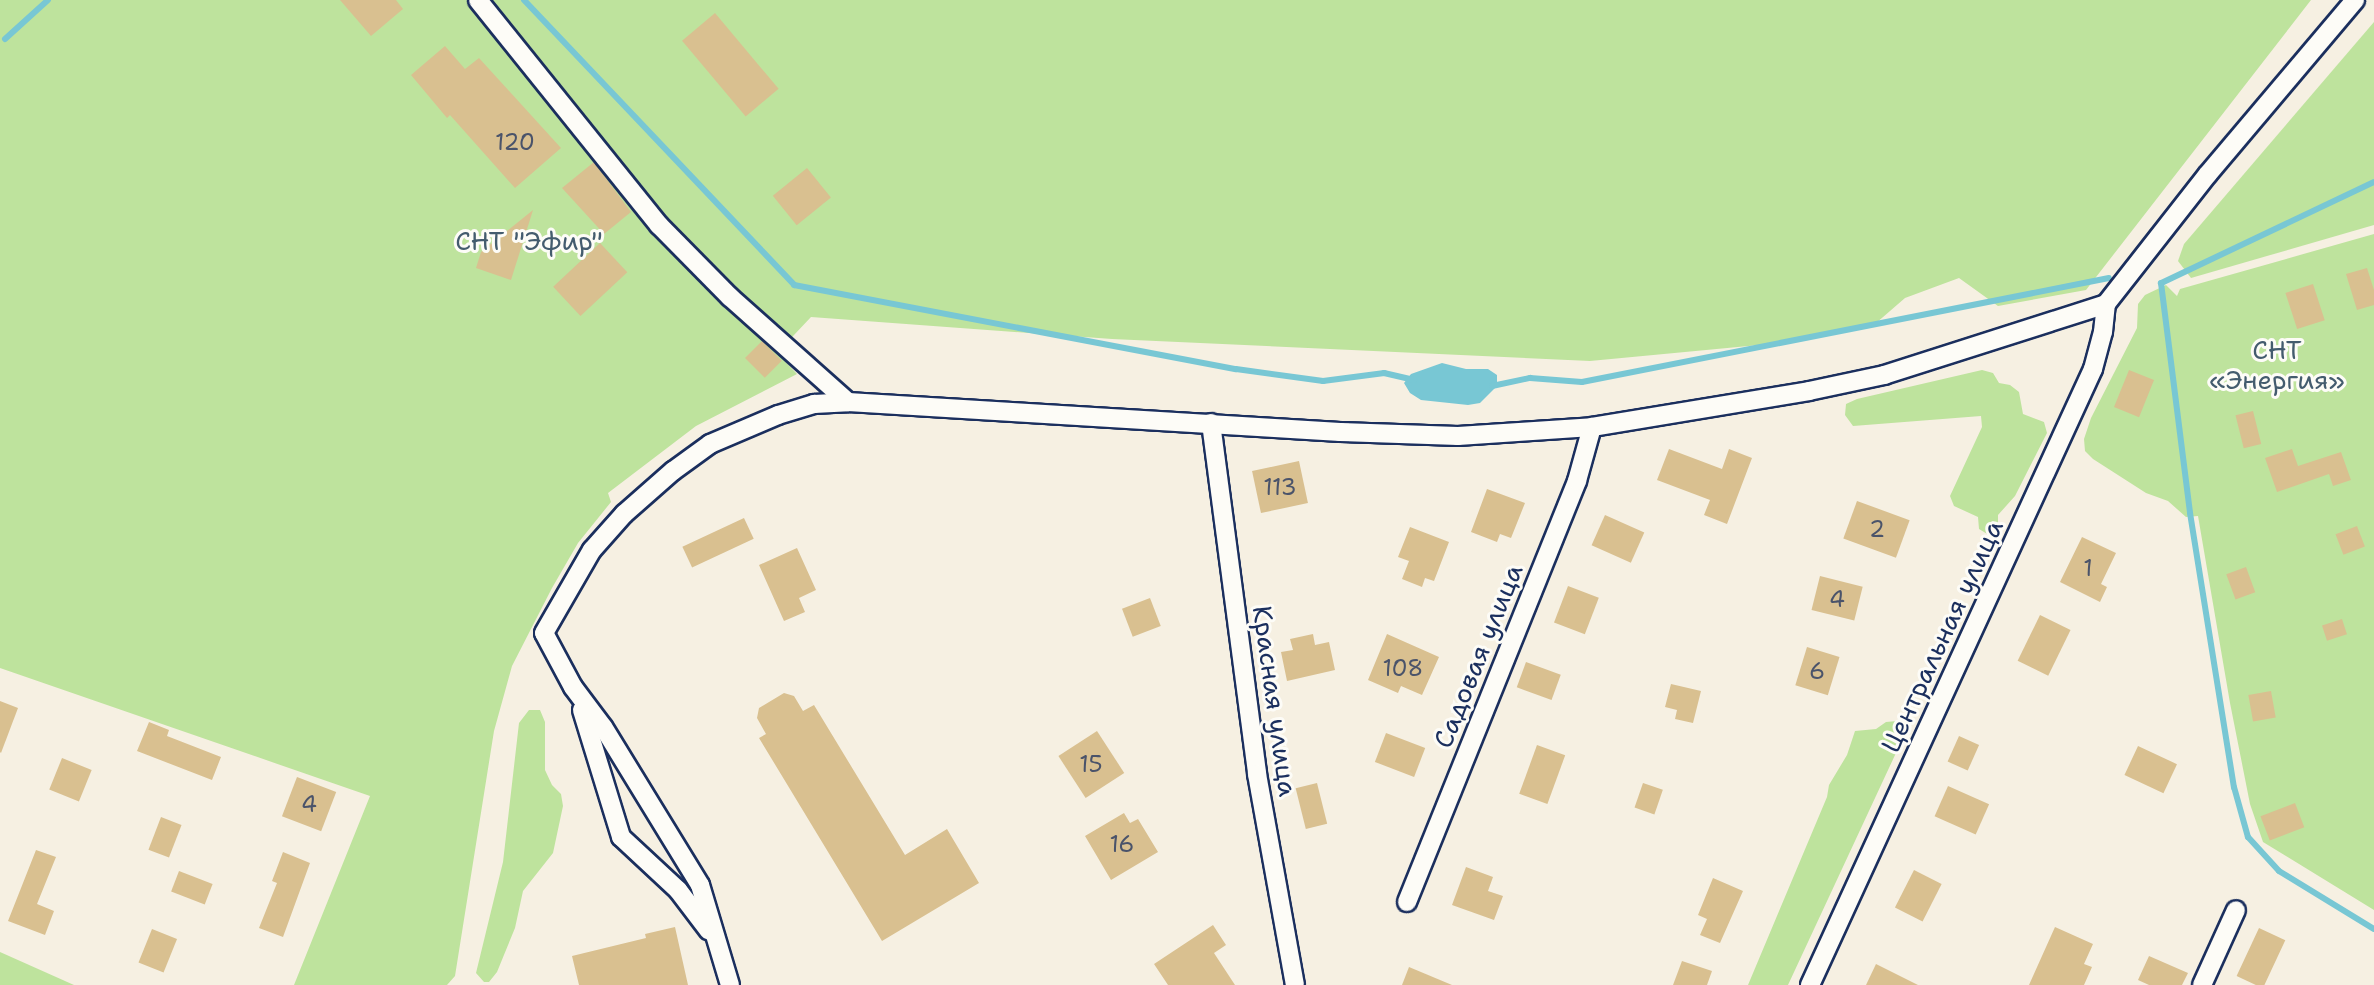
<!DOCTYPE html>
<html>
<head>
<meta charset="utf-8">
<style>
	body { margin:0 }
	#map { position:relative; width:2374px; height:985px; overflow:hidden; background:#f6f0e2; font-family:"Shantell Sans",sans-serif }
	div>[style] { position:absolute }
	[style*='--x'] { left:calc(var(--x)*1px); top:calc(var(--y)*1px); width:calc(var(--w)*1px); rotate:calc(var(--a)*1deg) }
	.green>* { inset:0; background:#bee39d }
	.water>* { inset:0; background:#78c7d4 }
	.stream>* { height:6px; margin:-3px; padding:0 3px; transform-origin:3px; border-radius:3px; background:#78c7d4 }
	.building>* { inset:0; background:#d9c090; transform-origin:0 0 }
	.roads { filter:drop-shadow(2px 0 #1b2f5e) drop-shadow(-2px 0 #1b2f5e) drop-shadow(0 2px #1b2f5e) drop-shadow(0 -2px #1b2f5e) }
	.minor>* { height:18px; margin:-9px; padding:0 9px; transform-origin:9px; border-radius:9px; background:#fdfcf7 }
	span { translate:-50% -50%; white-space:nowrap; text-align:center; line-height:1.15; -webkit-text-stroke:6px #fdfcf7; paint-order:stroke }
	.number-label { font-size:23px; color:#4a536a }
	.number-label span { -webkit-text-stroke-width:0 }
	.park-label { font-size:26px; color:#445c6e }
	.street-label { font-size:26px; color:#1b2f5e }
</style>
</head>
<body>
<div id="map">
	<div class="green">
		<div style="clip-path:polygon(0 0,2311px 0,2086px 290px,1998px 306px,1959px 278px,1905px 298px,1875px 324px,1802px 341px,1590px 361px,1112px 339px,811px 317px,777px 353px,797px 374px,696px 426px,608px 493px,611px 502px,578px 543px,552px 588px,512px 666px,494px 731px,455px 976px,447px 985px,294px 985px,370px 796px,0 668px)"></div>
		<div style="clip-path:polygon(2374px 22px,2374px 225px,2191px 278px,2178px 261px,2184px 244px)"></div>
		<div style="clip-path:polygon(2374px 234px,2374px 910px,2263px 842px,2250px 804px,2230px 703px,2198px 516px,2186px 517px,2168px 501px,2146px 493px,2093px 459px,2085px 451px,2084px 439px,2091px 418px,2137px 328px,2138px 304px,2145px 295px,2166px 285px,2177px 296px,2180px 289px)"></div>
		<div style="clip-path:polygon(1982px 370px,1993px 373px,1999px 383px,2010px 385px,2019px 392px,2023px 414px,2044px 422px,2047px 433px,2015px 496px,1998px 515px,1998px 527px,1989px 535px,1979px 529px,1978px 517px,1954px 506px,1950px 496px,1982px 427px,1981px 416px,1853px 426px,1845px 415px,1846px 404px,1857px 399px)"></div>
		<div style="clip-path:polygon(529px 710px,540px 710px,545px 722px,545px 770px,552px 785px,561px 794px,563px 806px,553px 853px,523px 891px,515px 928px,497px 972px,489px 982px,484px 982px,476px 973px,503px 862px,519px 723px)"></div>
		<div style="clip-path:polygon(1897px 721px,1905px 729px,1902px 740px,1788px 985px,1748px 985px,1827px 797px,1829px 785px,1847px 755px,1855px 731px,1876px 729px,1886px 722px)"></div>
		<div style="clip-path:polygon(0 952px,74px 985px,0 985px)"></div>
	</div>
	<div class="water">
		<div style="clip-path:polygon(1442px 363px,1466px 369px,1488px 369px,1497px 375px,1497px 386px,1480px 403px,1468px 405px,1421px 400px,1410px 393px,1404px 383px,1411px 374px)"></div>
	</div>
	<div class="stream">
		<div style="--x:524;--y:0;--w:393;--a:46.5"></div>
		<div style="--x:794;--y:285;--w:450;--a:10.8"></div>
		<div style="--x:1236;--y:369;--w:88;--a:7.9"></div>
		<div style="--x:1323;--y:381;--w:62;--a:-7.5"></div>
		<div style="--x:1384;--y:373;--w:31;--a:13"></div>
		<div style="--x:5;--y:39;--w:58;--a:-42.2"></div>
		<div style="--x:2374;--y:182;--w:236;--a:154.6"></div>
		<div style="--x:2161;--y:283;--w:232;--a:82.8"></div>
		<div style="--x:2190;--y:513;--w:278;--a:80.9"></div>
		<div style="--x:2234;--y:787;--w:52;--a:74.4"></div>
		<div style="--x:2248;--y:837;--w:46;--a:47.6"></div>
		<div style="--x:2279;--y:871;--w:111;--a:31.4"></div>
		<div style="--x:1492;--y:386;--w:39;--a:-12"></div>
		<div style="--x:1530;--y:378;--w:52;--a:4.4"></div>
		<div style="--x:1582;--y:382;--w:537;--a:-11.16"></div>
	</div>
	<div class="building">
		<div style="clip-path:polygon(340px 0,396px 0,403px 9px,371px 36px)"></div>
		<div style="left:715px;top:13px;width:99px;height:43px;rotate:50deg"></div>
		<div style="clip-path:polygon(445px 46px,465px 69px,479px 58px,561px 148px,515px 188px,450px 115px,447px 118px,411px 75px)"></div>
		<div style="clip-path:polygon(594px 162px,631px 212px,604px 234px,562px 188px)"></div>
		<div style="left:807px;top:168px;width:38px;height:44px;rotate:51deg"></div>
		<div style="clip-path:polygon(533px 210px,511px 280px,476px 268px,481px 252px)"></div>
		<div style="left:600px;top:243px;width:40px;height:64px;rotate:47deg"></div>
		<div style="clip-path:polygon(2367px 268px,2374px 290px,2374px 305px,2357px 310px,2346px 274px)"></div>
		<div style="left:2313px;top:284px;width:38px;height:29px;rotate:72deg"></div>
		<div style="left:762px;top:341px;width:28px;height:24px;rotate:45deg"></div>
		<div style="left:2129px;top:370px;width:27px;height:40px;rotate:22deg"></div>
		<div style="left:2253px;top:411px;width:34px;height:18px;rotate:76deg"></div>
		<div style="clip-path:polygon(1669px 449px,1722px 469px,1729px 449px,1752px 458px,1727px 524px,1704px 515px,1710px 500px,1657px 480px)"></div>
		<div style="clip-path:polygon(2292px 449px,2298px 466px,2341px 452px,2351px 480px,2333px 486px,2329px 474px,2277px 492px,2265px 458px)"></div>
		<div style="left:1299px;top:461px;width:43px;height:48px;rotate:78deg"></div>
		<div style="clip-path:polygon(1487px 489px,1525px 503px,1511px 538px,1500px 534px,1497px 542px,1471px 532px)"></div>
		<div style="left:1857px;top:501px;width:56px;height:40px;rotate:20deg"></div>
		<div style="left:1605px;top:515px;width:43px;height:33px;rotate:24deg"></div>
		<div style="left:744px;top:518px;width:23px;height:68px;rotate:65deg"></div>
		<div style="left:2357px;top:526px;width:22px;height:23px;rotate:69deg"></div>
		<div style="clip-path:polygon(1410px 527px,1449px 542px,1434px 581px,1425px 578px,1422px 587px,1402px 579px,1409px 561px,1398px 557px)"></div>
		<div style="clip-path:polygon(2082px 537px,2116px 553px,2101px 584px,2107px 587px,2100px 602px,2060px 582px)"></div>
		<div style="clip-path:polygon(797px 548px,816px 590px,799px 598px,805px 612px,784px 621px,759px 565px)"></div>
		<div style="left:2246px;top:567px;width:27px;height:21px;rotate:70deg"></div>
		<div style="left:1820px;top:576px;width:44px;height:35px;rotate:14deg"></div>
		<div style="left:1568px;top:586px;width:33px;height:39px;rotate:21deg"></div>
		<div style="left:1150px;top:598px;width:30px;height:30px;rotate:69deg"></div>
		<div style="left:2040px;top:615px;width:34px;height:51px;rotate:26deg"></div>
		<div style="left:2342px;top:619px;width:16px;height:21px;rotate:72deg"></div>
		<div style="clip-path:polygon(1313px 634px,1315px 645px,1329px 642px,1335px 670px,1287px 681px,1281px 652px,1293px 650px,1290px 639px)"></div>
		<div style="clip-path:polygon(1387px 634px,1439px 657px,1422px 695px,1401px 686px,1398px 693px,1368px 680px)"></div>
		<div style="left:1807px;top:647px;width:34px;height:40px;rotate:17deg"></div>
		<div style="left:1526px;top:662px;width:37px;height:27px;rotate:20deg"></div>
		<div style="clip-path:polygon(1671px 684px,1701px 691px,1693px 723px,1675px 719px,1677px 710px,1665px 707px)"></div>
		<div style="left:2271px;top:691px;width:27px;height:23px;rotate:80deg"></div>
		<div style="clip-path:polygon(784px 693px,794px 696px,803px 711px,814px 705px,905px 855px,947px 829px,979px 883px,882px 941px,759px 738px,766px 734px,757px 718px,759px 708px)"></div>
		<div style="clip-path:polygon(0 701px,18px 708px,1px 753px,0 752px)"></div>
		<div style="clip-path:polygon(149px 722px,169px 730px,167px 736px,221px 757px,212px 780px,137px 751px)"></div>
		<div style="left:1097px;top:731px;width:50px;height:46px;rotate:57deg"></div>
		<div style="left:1386px;top:733px;width:42px;height:31px;rotate:21deg"></div>
		<div style="left:1959px;top:736px;width:22px;height:28px;rotate:24deg"></div>
		<div style="left:1537px;top:745px;width:30px;height:52px;rotate:20deg"></div>
		<div style="left:2138px;top:746px;width:43px;height:32px;rotate:25deg"></div>
		<div style="left:62px;top:758px;width:32px;height:34px;rotate:22deg"></div>
		<div style="left:297px;top:777px;width:42px;height:42px;rotate:21deg"></div>
		<div style="left:1317px;top:783px;width:42px;height:22px;rotate:76deg"></div>
		<div style="left:1643px;top:783px;width:21px;height:26px;rotate:19deg"></div>
		<div style="left:1948px;top:786px;width:45px;height:33px;rotate:24deg"></div>
		<div style="left:2295px;top:803px;width:26px;height:37px;rotate:69deg"></div>
		<div style="clip-path:polygon(1124px 813px,1130px 823px,1138px 819px,1158px 852px,1111px 880px,1085px 836px)"></div>
		<div style="left:161px;top:817px;width:22px;height:35px;rotate:21deg"></div>
		<div style="clip-path:polygon(36px 850px,56px 857px,37px 904px,54px 911px,45px 935px,8px 921px)"></div>
		<div style="clip-path:polygon(283px 852px,310px 863px,283px 937px,259px 928px,277px 883px,272px 881px)"></div>
		<div style="clip-path:polygon(1466px 867px,1493px 877px,1488px 891px,1503px 896px,1494px 920px,1452px 905px)"></div>
		<div style="left:1914px;top:870px;width:31px;height:42px;rotate:27deg"></div>
		<div style="left:179px;top:871px;width:36px;height:22px;rotate:21deg"></div>
		<div style="clip-path:polygon(1713px 878px,1743px 891px,1720px 943px,1700px 935px,1707px 919px,1698px 915px)"></div>
		<div style="clip-path:polygon(1213px 925px,1226px 945px,1214px 953px,1235px 985px,1168px 985px,1154px 964px)"></div>
		<div style="clip-path:polygon(675px 927px,688px 985px,579px 985px,572px 956px,646px 938px,645px 934px)"></div>
		<div style="clip-path:polygon(2055px 927px,2093px 944px,2084px 964px,2092px 967px,2084px 985px,2029px 985px)"></div>
		<div style="left:2259px;top:928px;width:29px;height:53px;rotate:25deg"></div>
		<div style="left:152px;top:929px;width:27px;height:36px;rotate:22deg"></div>
		<div style="clip-path:polygon(2149px 956px,2188px 973px,2182px 985px,2149px 985px,2138px 980px)"></div>
		<div style="clip-path:polygon(1682px 961px,1712px 971px,1707px 985px,1673px 985px)"></div>
		<div style="clip-path:polygon(1876px 964px,1918px 985px,1866px 985px)"></div>
		<div style="clip-path:polygon(1409px 967px,1452px 985px,1402px 985px)"></div>
	</div>
	<div class="roads">
		<div class="minor">
			<div style="--x:478;--y:0;--w:289;--a:51.2"></div>
			<div style="--x:659;--y:225;--w:101;--a:45.4"></div>
			<div style="--x:730;--y:297;--w:158;--a:41.7"></div>
			<div style="--x:1211;--y:423;--w:354;--a:82.5"></div>
			<div style="--x:1257;--y:774;--w:214;--a:79.8"></div>
			<div style="--x:582;--y:710;--w:133;--a:72.9"></div>
			<div style="--x:621;--y:837;--w:78;--a:42.9"></div>
			<div style="--x:678;--y:890;--w:51;--a:52.9"></div>
			<div style="--x:1407;--y:902;--w:454;--a:-68"></div>
			<div style="--x:1577;--y:481;--w:56;--a:-74.5"></div>
			<div style="--x:730;--y:985;--w:104;--a:-106.7"></div>
			<div style="--x:700;--y:885;--w:185;--a:-121.5"></div>
			<div style="--x:603;--y:727;--w:50;--a:-126.9"></div>
			<div style="--x:573;--y:687;--w:61;--a:-118.2"></div>
			<div style="--x:544;--y:633;--w:96;--a:-60"></div>
			<div style="--x:592;--y:550;--w:48;--a:-48.4"></div>
			<div style="--x:624;--y:514;--w:65;--a:-41.3"></div>
			<div style="--x:673;--y:471;--w:46;--a:-36.1"></div>
			<div style="--x:710;--y:444;--w:74;--a:-23.1"></div>
			<div style="--x:778;--y:415;--w:38;--a:-17"></div>
			<div style="--x:814;--y:404;--w:34;--a:-3"></div>
			<div style="--x:848;--y:402;--w:493;--a:3.5"></div>
			<div style="--x:1340;--y:432;--w:118;--a:1.9"></div>
			<div style="--x:1458;--y:436;--w:134;--a:-3.8"></div>
			<div style="--x:1592;--y:427;--w:220;--a:-9.4"></div>
			<div style="--x:1809;--y:391;--w:77;--a:-12"></div>
			<div style="--x:1884;--y:375;--w:233;--a:-17.7"></div>
			<div style="--x:2106;--y:304;--w:165;--a:-51.9"></div>
			<div style="--x:2208;--y:174;--w:228;--a:-49.8"></div>
			<div style="--x:1810;--y:985;--w:678;--a:-65.33"></div>
			<div style="--x:2093;--y:369;--w:38;--a:-75"></div>
			<div style="--x:2103;--y:332;--w:28;--a:-84"></div>
			<div style="--x:2202;--y:985;--w:82;--a:-65.6"></div>
		</div>
	</div>
	<div class="number-label">
		<span style="left:515px;top:142px">120</span>
		<span style="left:1280px;top:487px">113</span>
		<span style="left:1877px;top:529px">2</span>
		<span style="left:2088px;top:568px">1</span>
		<span style="left:1837px;top:599px">4</span>
		<span style="left:1403px;top:668px">108</span>
		<span style="left:1817px;top:671px">6</span>
		<span style="left:1091px;top:764px">15</span>
		<span style="left:309px;top:804px">4</span>
		<span style="left:1122px;top:844px">16</span>
	</div>
	<div class="park-label">
		<span style="left:529px;top:241px">СНТ "Эфир"</span>
		<span style="left:2277px;top:365px">СНТ<br>«Энергия»</span>
	</div>
	<div class="street-label">
		<span style="left:1942px;top:636px;rotate:-65deg">Центральная улица</span>
		<span style="left:1478px;top:656px;rotate:-68deg">Садовая улица</span>
		<span style="left:1275px;top:701px;rotate:82deg">Красная улица</span>
	</div>
</div>
</body>
</html>
